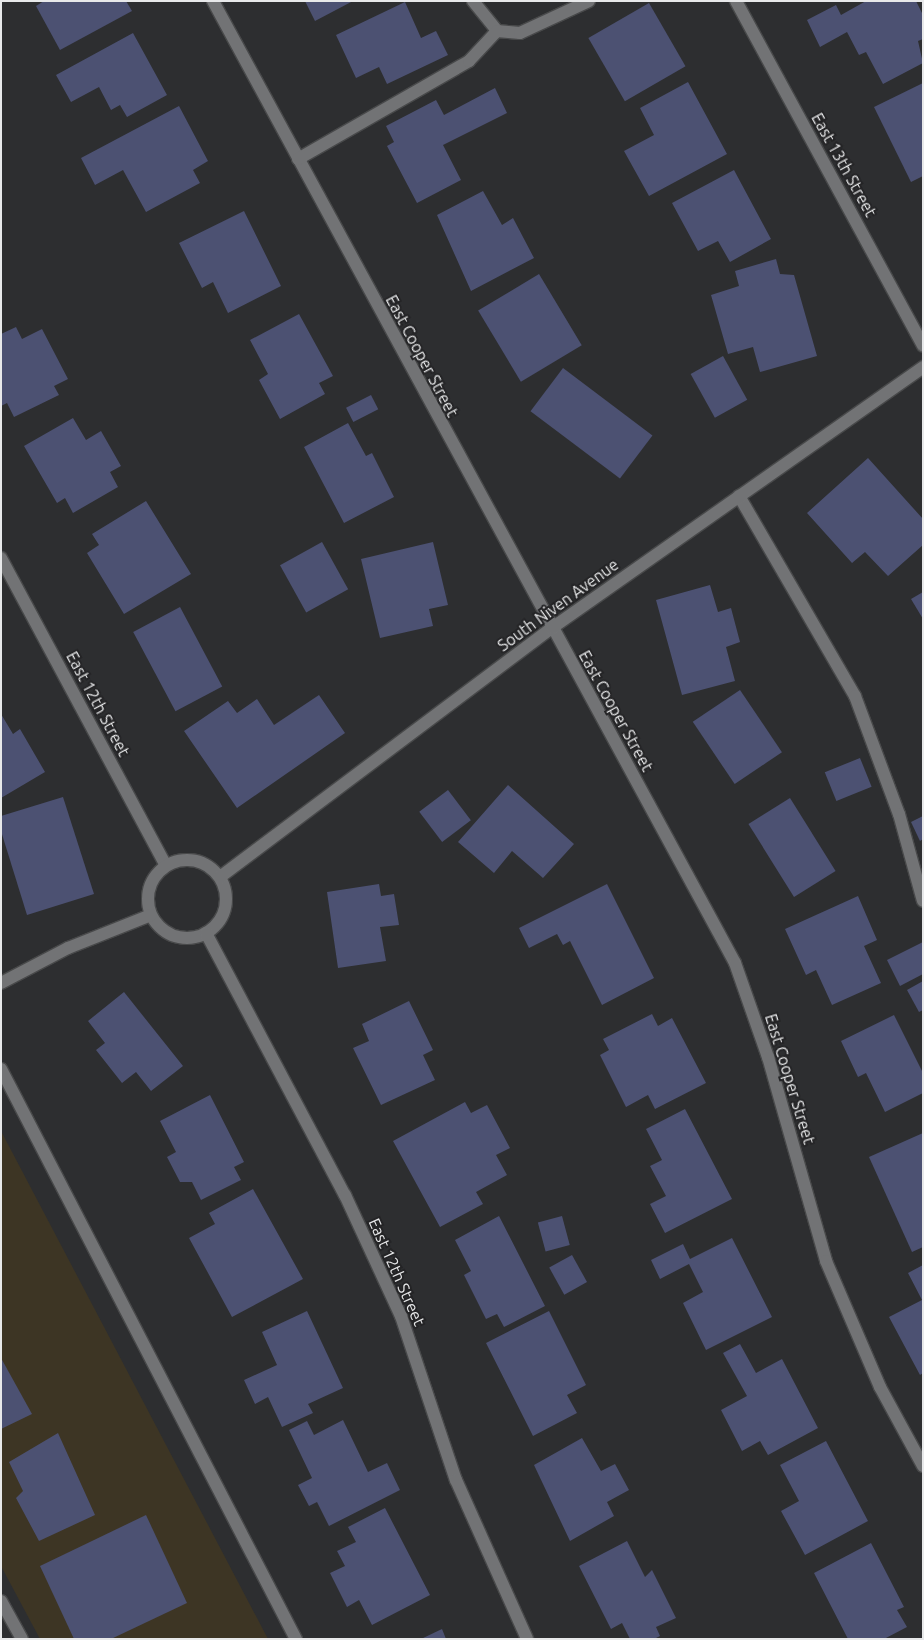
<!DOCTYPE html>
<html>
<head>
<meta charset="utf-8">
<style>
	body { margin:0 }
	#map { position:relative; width:924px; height:1640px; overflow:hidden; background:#2d2e30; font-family:Ubuntu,sans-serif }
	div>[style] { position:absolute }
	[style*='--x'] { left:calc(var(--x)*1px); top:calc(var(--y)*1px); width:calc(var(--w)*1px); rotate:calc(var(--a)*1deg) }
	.commercial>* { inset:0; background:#3d3524 }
	.building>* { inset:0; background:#4c5172; transform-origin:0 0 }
	.roads { filter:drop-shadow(1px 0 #48494a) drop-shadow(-1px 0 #48494a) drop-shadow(0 1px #48494a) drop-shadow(0 -1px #48494a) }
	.minor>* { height:12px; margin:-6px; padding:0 6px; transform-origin:6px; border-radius:6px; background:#727375 }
	.minor>.ring { margin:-6px; padding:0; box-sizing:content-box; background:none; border:12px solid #727375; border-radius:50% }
	span { translate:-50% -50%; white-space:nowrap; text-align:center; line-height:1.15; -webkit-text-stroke:4px #242426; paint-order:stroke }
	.street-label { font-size:16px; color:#e8e9ea }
	.frame { position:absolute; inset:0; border:2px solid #e8e9ea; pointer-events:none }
</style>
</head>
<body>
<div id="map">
	<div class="commercial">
		<div style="clip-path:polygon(1px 1131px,268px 1639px,40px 1639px,1px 1566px)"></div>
	</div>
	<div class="building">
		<div style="clip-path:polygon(44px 1px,126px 1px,132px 11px,60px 50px,36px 6px)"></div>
		<div style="clip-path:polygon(305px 1px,353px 1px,315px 21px)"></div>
		<div style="clip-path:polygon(866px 1px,916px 1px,923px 15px,923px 39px,918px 41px,923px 63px,883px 84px,866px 52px,859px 55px,847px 32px,820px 47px,807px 20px,836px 5px,841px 15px)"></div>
		<div style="clip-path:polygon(405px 2px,421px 38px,436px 31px,448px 55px,387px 84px,379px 67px,356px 78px,336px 35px)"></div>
		<div style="left:649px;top:3px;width:73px;height:70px;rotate:60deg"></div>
		<div style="clip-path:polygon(133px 33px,167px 95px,127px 117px,120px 105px,111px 110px,99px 87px,71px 102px,56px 75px)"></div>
		<div style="clip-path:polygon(688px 82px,727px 154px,649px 196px,624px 151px,654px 135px,640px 108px)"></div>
		<div style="clip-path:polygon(923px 83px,923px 176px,911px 182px,874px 107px)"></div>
		<div style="clip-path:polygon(495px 88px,507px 113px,443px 145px,461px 180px,417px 203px,387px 146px,394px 142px,386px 126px,436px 100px,444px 115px)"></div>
		<div style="clip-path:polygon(179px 106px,208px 161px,193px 170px,200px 183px,146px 212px,123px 170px,95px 185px,81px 158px)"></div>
		<div style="clip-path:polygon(734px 170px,771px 239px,730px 262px,718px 241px,698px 251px,672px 203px)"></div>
		<div style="clip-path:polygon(483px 191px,502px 225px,513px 218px,534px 258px,471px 291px,437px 215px)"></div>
		<div style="clip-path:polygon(244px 211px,281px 286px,228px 313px,213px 282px,202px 288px,179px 243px)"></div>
		<div style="clip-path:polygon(776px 259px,780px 274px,794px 275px,817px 356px,760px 372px,753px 347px,728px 354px,711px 295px,739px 286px,735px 271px)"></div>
		<div style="left:539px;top:274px;width:83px;height:71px;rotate:59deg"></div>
		<div style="clip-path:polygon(299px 314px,333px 376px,319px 383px,325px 394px,280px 419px,259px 380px,268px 374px,250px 340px)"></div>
		<div style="clip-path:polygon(16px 327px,22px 339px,42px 329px,68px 379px,54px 386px,59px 395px,14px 417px,7px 403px,1px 406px,1px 334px)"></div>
		<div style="left:723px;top:356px;width:50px;height:37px;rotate:61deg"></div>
		<div style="left:563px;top:368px;width:112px;height:54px;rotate:37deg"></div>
		<div style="left:371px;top:395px;width:16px;height:28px;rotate:63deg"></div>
		<div style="clip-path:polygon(73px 418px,86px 440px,101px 431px,121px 466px,110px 472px,118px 487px,73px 513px,65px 498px,57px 503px,24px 446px)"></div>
		<div style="clip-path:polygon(348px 423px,366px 456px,372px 453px,394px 497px,344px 523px,304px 447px)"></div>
		<div style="clip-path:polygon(868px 458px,923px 519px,923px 545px,888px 576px,865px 552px,852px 563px,807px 513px)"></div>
		<div style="clip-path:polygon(146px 501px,191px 574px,124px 614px,87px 553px,99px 545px,92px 534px)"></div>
		<div style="left:322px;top:542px;width:54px;height:48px;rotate:61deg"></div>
		<div style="clip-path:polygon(433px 542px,448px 605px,429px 609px,433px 626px,380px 638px,361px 559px)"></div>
		<div style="clip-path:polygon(710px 585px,718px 612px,731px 608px,740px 642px,726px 647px,735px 681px,682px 695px,656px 600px)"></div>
		<div style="clip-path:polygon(923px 592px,923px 619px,911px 599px)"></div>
		<div style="left:180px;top:607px;width:90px;height:53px;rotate:62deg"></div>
		<div style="left:740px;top:690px;width:75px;height:57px;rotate:56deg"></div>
		<div style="clip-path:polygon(319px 695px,345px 733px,237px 808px,184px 731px,228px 701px,237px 713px,257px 699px,274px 725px)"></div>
		<div style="clip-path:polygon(1px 714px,13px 734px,20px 729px,45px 772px,1px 798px)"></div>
		<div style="left:860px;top:758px;width:31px;height:38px;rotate:68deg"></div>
		<div style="clip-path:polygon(508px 785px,574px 844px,543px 878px,512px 851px,494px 873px,458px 842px)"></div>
		<div style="left:448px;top:790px;width:38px;height:36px;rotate:53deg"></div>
		<div style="clip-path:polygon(63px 797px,94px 894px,27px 915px,1px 831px,1px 816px)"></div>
		<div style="left:790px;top:798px;width:86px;height:49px;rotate:58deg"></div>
		<div style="clip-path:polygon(923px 816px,923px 839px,920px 841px,911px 822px)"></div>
		<div style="clip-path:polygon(379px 884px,381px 896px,394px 894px,399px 925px,380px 927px,386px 961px,338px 968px,327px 892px)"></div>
		<div style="clip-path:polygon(607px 884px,654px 978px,602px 1005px,570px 941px,563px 945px,557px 934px,529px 948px,519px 928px)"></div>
		<div style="clip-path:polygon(858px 896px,877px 940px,864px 946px,881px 983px,832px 1005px,816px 970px,806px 975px,785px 929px)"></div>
		<div style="clip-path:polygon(923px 942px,923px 974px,900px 986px,887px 960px)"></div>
		<div style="clip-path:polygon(923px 981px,923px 1010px,919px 1012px,907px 990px)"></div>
		<div style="clip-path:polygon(124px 992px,183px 1066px,151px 1091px,136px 1072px,122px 1083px,96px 1050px,105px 1043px,88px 1021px)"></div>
		<div style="clip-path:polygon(409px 1001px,433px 1050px,423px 1055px,435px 1080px,381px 1105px,353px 1048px,369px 1041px,362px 1024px)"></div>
		<div style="clip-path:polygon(652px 1014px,658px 1026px,672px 1018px,706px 1083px,655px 1109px,648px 1095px,626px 1107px,600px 1055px,609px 1050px,603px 1039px)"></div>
		<div style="clip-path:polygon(894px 1015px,923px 1073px,923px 1093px,885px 1112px,866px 1073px,858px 1077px,841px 1041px)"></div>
		<div style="clip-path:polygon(210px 1095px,244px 1162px,234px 1167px,241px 1180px,201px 1200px,192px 1182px,180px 1182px,167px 1157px,176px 1152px,160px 1121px)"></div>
		<div style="clip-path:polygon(465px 1102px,471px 1113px,487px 1105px,510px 1148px,496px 1155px,507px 1175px,476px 1192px,483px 1204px,440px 1227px,393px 1141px)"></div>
		<div style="clip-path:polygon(685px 1109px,732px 1199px,665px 1233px,650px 1204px,666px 1196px,650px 1166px,662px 1160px,646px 1129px)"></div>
		<div style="clip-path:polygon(923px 1133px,923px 1247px,912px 1252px,869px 1157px)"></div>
		<div style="clip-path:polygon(253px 1189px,303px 1279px,232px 1317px,189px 1238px,215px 1224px,209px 1213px)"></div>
		<div style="clip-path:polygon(499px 1216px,545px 1306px,504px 1327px,497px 1314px,486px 1319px,464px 1275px,471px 1271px,455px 1240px)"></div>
		<div style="left:562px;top:1216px;width:30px;height:25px;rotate:75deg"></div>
		<div style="clip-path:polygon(732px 1238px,772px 1317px,706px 1350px,683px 1303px,703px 1292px,689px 1264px,660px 1279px,651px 1260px,683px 1244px,690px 1259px)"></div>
		<div style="left:572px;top:1255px;width:31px;height:26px;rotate:61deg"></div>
		<div style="clip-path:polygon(923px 1265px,923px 1373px,920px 1375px,889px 1317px,922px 1300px,908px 1273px)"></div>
		<div style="clip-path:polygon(307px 1311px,343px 1388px,308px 1404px,313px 1413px,282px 1427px,268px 1397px,255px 1404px,244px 1380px,277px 1365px,262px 1332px)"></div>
		<div style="clip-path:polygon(549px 1311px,586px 1385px,567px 1395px,577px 1413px,533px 1436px,486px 1343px)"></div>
		<div style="clip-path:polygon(740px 1344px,756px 1373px,782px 1359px,818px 1428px,768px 1455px,760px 1441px,742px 1451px,721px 1410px,747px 1396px,723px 1353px)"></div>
		<div style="clip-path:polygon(1px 1358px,32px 1414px,1px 1429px)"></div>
		<div style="clip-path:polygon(343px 1420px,368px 1472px,387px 1463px,400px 1490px,329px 1526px,317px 1502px,309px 1506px,298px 1485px,312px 1478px,289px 1430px,307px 1421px,314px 1435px)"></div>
		<div style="clip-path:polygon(58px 1433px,95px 1515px,39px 1541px,16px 1498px,23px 1491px,9px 1462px)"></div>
		<div style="clip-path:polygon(582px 1438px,601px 1471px,615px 1464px,629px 1490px,607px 1502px,614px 1516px,570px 1541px,534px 1465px)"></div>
		<div style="clip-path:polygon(826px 1441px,868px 1521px,805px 1555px,781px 1511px,799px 1501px,780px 1465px)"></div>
		<div style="clip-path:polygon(385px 1508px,430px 1595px,372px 1625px,359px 1600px,347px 1607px,330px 1573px,345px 1566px,337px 1551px,356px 1542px,348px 1527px)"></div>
		<div style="clip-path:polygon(146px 1515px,187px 1603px,111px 1639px,74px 1639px,40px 1566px)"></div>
		<div style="clip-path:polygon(627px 1541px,645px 1577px,652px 1570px,676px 1618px,656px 1627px,660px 1636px,654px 1639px,630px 1639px,622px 1623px,611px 1629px,579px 1566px)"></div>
		<div style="clip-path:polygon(871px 1543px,904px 1607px,897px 1610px,907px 1627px,884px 1639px,848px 1639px,814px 1573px)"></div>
		<div style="clip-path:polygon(442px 1629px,446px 1639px,421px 1639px)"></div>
	</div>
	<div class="roads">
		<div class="minor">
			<div style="--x:213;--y:1;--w:1094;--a:61.51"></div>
			<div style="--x:735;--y:963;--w:100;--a:70.7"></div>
			<div style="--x:768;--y:1057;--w:212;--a:74.1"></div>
			<div style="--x:826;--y:1261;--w:137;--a:66.8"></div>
			<div style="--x:880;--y:1387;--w:90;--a:61.4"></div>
			<div style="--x:473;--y:1;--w:38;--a:51"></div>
			<div style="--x:497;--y:31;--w:23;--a:5"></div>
			<div style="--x:520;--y:33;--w:76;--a:-24.9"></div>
			<div style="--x:736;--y:1;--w:392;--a:61.5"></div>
			<div style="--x:298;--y:159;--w:197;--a:-29.8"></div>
			<div style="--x:469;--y:61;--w:41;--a:-47"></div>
			<div style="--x:739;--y:496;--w:231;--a:59.9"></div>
			<div style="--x:855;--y:696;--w:126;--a:69.6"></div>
			<div style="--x:899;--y:814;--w:90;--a:74.6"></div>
			<div style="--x:1;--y:558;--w:349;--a:61.8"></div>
			<div class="ring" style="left:148px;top:860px;width:66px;height:66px"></div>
			<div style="--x:220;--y:877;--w:415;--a:-36.9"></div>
			<div style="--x:552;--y:628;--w:454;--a:-35.1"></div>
			<div style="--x:206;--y:933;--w:297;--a:62.1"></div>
			<div style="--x:345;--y:1195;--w:133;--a:65.2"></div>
			<div style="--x:401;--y:1316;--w:173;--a:71.5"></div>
			<div style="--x:456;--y:1480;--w:174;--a:65.9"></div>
			<div style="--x:1;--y:983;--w:76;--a:-27.6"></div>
			<div style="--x:68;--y:948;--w:89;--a:-21.7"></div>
			<div style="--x:1;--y:1069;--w:642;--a:62.64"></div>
			<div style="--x:1;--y:1601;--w:43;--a:61.1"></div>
		</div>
	</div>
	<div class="street-label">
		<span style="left:844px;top:165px;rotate:61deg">East 13th Street</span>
		<span style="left:422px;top:356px;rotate:62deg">East Cooper Street</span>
		<span style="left:558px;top:605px;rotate:-36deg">South Niven Avenue</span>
		<span style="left:98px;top:704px;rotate:62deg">East 12th Street</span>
		<span style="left:616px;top:711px;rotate:61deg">East Cooper Street</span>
		<span style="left:790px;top:1079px;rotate:73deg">East Cooper Street</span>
		<span style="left:397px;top:1272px;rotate:66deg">East 12th Street</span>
	</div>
	<div class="frame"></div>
</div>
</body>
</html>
